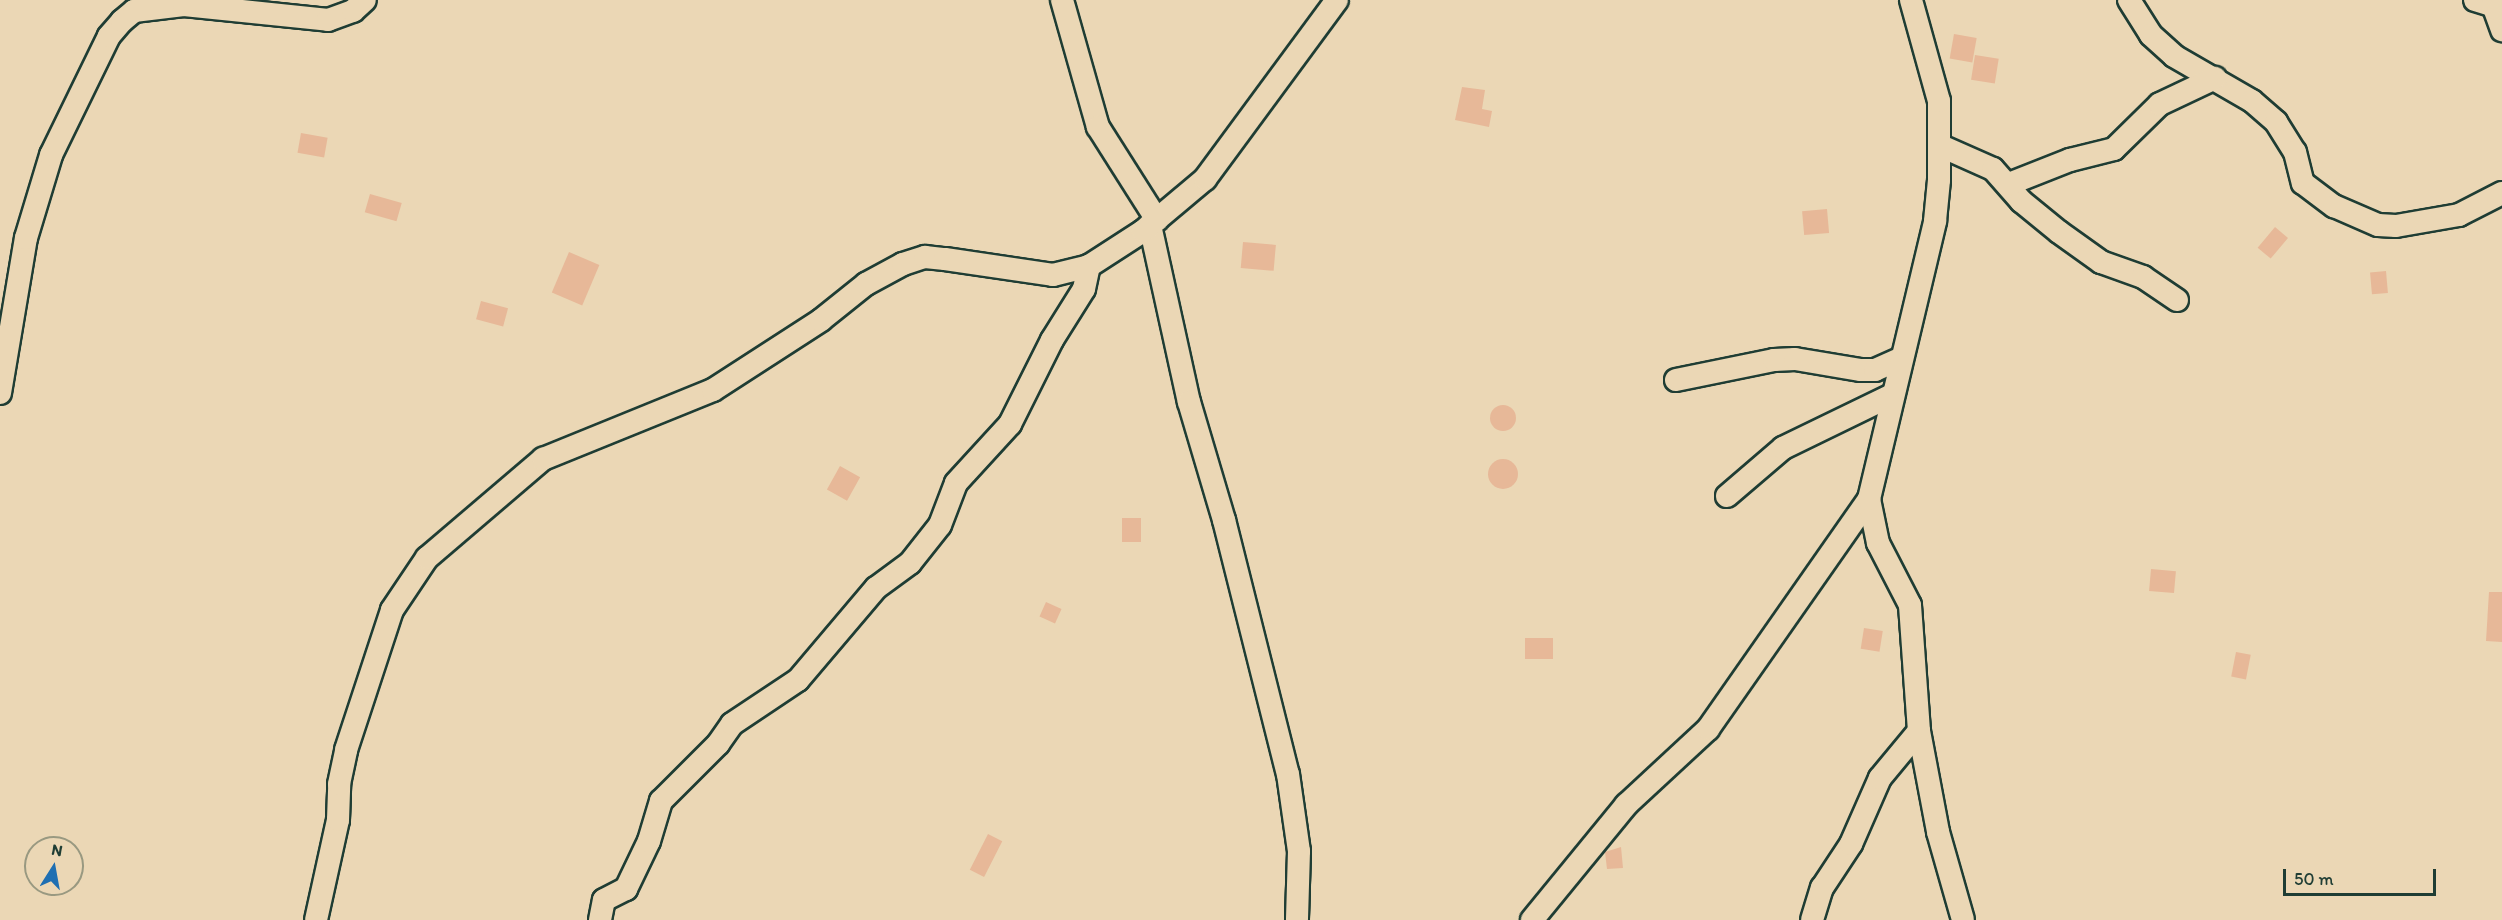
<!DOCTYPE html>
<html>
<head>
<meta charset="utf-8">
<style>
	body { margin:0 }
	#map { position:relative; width:2502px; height:920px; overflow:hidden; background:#ebd7b5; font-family:Itim,sans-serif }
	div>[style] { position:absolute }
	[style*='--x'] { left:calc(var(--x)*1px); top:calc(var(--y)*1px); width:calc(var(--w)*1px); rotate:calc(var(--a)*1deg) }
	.building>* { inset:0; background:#e7b898; transform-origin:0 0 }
	.round { border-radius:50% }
	.roads { filter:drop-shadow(2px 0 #1f3d34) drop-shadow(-2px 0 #1f3d34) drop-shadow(0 2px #1f3d34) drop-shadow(0 -2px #1f3d34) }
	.street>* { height:22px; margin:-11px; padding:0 11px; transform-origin:11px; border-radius:11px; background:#ebd7b5 }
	span { translate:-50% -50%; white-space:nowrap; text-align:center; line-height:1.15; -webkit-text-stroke:4.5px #ebd7b5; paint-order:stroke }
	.north { position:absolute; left:24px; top:836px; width:60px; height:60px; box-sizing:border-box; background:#ebd7b5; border:2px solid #999981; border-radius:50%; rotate:11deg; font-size:16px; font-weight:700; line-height:24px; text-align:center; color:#1f3d34 }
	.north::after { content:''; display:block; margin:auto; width:21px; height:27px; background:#1f6fb2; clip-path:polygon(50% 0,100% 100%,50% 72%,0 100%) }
	.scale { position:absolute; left:2283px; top:869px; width:153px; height:27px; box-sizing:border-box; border:3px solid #1f3d34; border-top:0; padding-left:8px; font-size:18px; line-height:21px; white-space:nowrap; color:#1f3d34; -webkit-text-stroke:4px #ebd7b5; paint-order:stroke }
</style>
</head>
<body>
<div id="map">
	<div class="building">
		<div style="left:1954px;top:34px;width:23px;height:25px;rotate:10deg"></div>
		<div style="left:1975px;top:55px;width:24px;height:25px;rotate:9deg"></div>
		<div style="clip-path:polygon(1462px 87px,1485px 90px,1482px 109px,1492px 111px,1489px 127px,1455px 120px)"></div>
		<div style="left:301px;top:133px;width:27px;height:20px;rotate:10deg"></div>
		<div style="left:370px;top:194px;width:33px;height:19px;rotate:16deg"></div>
		<div style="left:1827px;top:209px;width:24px;height:25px;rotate:85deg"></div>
		<div style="left:2275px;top:227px;width:17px;height:27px;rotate:40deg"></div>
		<div style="left:1243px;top:242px;width:33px;height:26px;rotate:5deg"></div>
		<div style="left:569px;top:252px;width:33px;height:44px;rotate:23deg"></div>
		<div style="left:2386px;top:271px;width:22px;height:16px;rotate:85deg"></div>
		<div style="left:481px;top:301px;width:28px;height:19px;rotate:15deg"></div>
		<div class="round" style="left:1490px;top:405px;width:26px;height:26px"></div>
		<div class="round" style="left:1488px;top:459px;width:30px;height:30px"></div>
		<div style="left:840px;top:466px;width:23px;height:27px;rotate:29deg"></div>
		<div style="left:1122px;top:518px;width:19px;height:24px"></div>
		<div style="left:2151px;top:569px;width:25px;height:22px;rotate:5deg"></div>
		<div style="clip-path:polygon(2489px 592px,2502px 592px,2502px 642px,2486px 641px)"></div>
		<div style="left:1046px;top:602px;width:17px;height:16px;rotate:24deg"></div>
		<div style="left:1864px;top:628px;width:19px;height:21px;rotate:9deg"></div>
		<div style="left:1553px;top:638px;width:21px;height:28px;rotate:90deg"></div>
		<div style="left:2236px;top:652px;width:15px;height:25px;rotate:11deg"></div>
		<div style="left:988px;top:834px;width:16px;height:40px;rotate:27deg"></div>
		<div style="clip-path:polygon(1621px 847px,1623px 868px,1607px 869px,1605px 852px)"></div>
	</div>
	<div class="roads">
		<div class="street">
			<div style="--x:1062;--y:0;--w:132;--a:74.2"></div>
			<div style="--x:1098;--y:127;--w:110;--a:57.6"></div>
			<div style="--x:2129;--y:0;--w:41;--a:57.8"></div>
			<div style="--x:2151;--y:35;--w:31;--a:42"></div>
			<div style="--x:2174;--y:56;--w:90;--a:30"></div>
			<div style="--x:2252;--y:101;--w:32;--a:41"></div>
			<div style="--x:2276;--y:122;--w:36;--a:58"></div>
			<div style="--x:2295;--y:152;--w:32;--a:76"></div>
			<div style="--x:2303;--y:183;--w:39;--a:37"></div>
			<div style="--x:2334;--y:206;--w:48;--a:23.4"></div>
			<div style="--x:2378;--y:225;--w:18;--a:3"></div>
			<div style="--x:2396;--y:226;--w:64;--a:-9.9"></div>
			<div style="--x:2459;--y:215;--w:48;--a:-27.1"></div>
			<div style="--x:2475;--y:0;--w:28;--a:17"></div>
			<div style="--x:2493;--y:5;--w:27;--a:70"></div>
			<div style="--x:1941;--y:146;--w:57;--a:23.9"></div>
			<div style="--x:1993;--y:169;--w:43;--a:48.8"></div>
			<div style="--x:2021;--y:201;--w:49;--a:39.2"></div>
			<div style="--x:2059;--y:232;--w:52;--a:35.5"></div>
			<div style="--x:2101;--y:262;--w:45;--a:19.7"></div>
			<div style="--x:2143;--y:277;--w:41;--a:34.1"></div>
			<div style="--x:2009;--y:184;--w:66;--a:-21.5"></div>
			<div style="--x:2070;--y:160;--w:45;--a:-14"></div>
			<div style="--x:2114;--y:149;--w:64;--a:-44.4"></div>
			<div style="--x:2160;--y:104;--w:61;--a:-25.3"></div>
			<div style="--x:1150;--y:225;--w:181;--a:77.6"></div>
			<div style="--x:1189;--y:402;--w:123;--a:73.5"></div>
			<div style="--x:1224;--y:520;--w:262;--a:75.9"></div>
			<div style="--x:1288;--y:774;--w:78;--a:81.9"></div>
			<div style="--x:1299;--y:851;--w:69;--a:91.7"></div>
			<div style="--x:1676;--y:380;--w:100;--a:-11.5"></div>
			<div style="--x:1774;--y:360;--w:21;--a:-3"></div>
			<div style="--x:1795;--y:359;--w:67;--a:9.5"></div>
			<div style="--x:1861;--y:370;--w:14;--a:0"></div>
			<div style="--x:1875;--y:370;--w:27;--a:-24"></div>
			<div style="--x:0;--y:393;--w:157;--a:-80.5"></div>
			<div style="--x:26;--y:238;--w:87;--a:-73.2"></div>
			<div style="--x:51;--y:155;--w:132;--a:-64"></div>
			<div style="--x:109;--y:36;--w:20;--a:-49"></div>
			<div style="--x:122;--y:21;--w:16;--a:-40"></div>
			<div style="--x:134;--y:11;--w:50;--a:-6.8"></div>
			<div style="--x:184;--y:5;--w:145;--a:5.9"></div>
			<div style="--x:328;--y:20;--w:27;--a:-20"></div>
			<div style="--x:353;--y:11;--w:16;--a:-43"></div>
			<div style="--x:1727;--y:496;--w:74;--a:-40.6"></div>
			<div style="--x:1783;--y:448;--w:121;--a:-25.9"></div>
			<div style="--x:1919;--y:731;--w:103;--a:79.3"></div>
			<div style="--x:1938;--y:832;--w:91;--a:74.1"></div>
			<div style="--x:316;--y:920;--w:102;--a:-77.6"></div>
			<div style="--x:338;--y:820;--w:36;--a:-88"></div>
			<div style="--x:339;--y:784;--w:35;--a:-78"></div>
			<div style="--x:346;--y:750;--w:147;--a:-71.8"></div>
			<div style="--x:392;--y:610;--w:63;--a:-56.1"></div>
			<div style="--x:427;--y:558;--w:153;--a:-40.5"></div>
			<div style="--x:543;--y:459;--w:183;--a:-22.1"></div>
			<div style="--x:713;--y:390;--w:129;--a:-32.9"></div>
			<div style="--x:821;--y:320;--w:58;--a:-38.7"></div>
			<div style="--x:866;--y:284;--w:42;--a:-28.4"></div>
			<div style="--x:903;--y:264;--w:23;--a:-18"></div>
			<div style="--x:925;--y:257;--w:20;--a:6"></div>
			<div style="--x:945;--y:259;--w:109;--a:8.4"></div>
			<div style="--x:1053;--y:275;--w:37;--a:-14"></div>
			<div style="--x:1089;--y:266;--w:64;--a:-32.9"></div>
			<div style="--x:1143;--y:231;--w:81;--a:-40"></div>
			<div style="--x:1205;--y:179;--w:222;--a:-53.6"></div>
			<div style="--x:600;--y:920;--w:20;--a:-79"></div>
			<div style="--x:604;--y:900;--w:25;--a:-27"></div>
			<div style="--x:626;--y:889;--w:53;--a:-64.4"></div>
			<div style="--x:649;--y:841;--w:42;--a:-73.3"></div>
			<div style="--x:661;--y:801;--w:81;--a:-45"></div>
			<div style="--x:718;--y:744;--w:24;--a:-55"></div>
			<div style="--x:732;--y:724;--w:79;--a:-33.7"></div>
			<div style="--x:798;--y:680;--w:121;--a:-49.7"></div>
			<div style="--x:876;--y:588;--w:42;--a:-36.3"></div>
			<div style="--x:910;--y:563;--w:48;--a:-51.7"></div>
			<div style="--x:940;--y:525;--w:45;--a:-69.1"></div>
			<div style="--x:956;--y:483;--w:80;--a:-47.5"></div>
			<div style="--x:1010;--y:424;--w:94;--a:-63.4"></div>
			<div style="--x:1052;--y:340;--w:60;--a:-57.9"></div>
			<div style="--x:1084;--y:289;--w:24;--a:-78"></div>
			<div style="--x:1532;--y:920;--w:149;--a:-50.7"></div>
			<div style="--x:1626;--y:805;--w:112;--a:-42.8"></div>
			<div style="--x:1708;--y:729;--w:281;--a:-55"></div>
			<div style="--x:1812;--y:920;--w:34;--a:-73"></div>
			<div style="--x:1822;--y:888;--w:53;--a:-56.6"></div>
			<div style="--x:1851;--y:844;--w:72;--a:-66.3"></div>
			<div style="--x:1880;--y:778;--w:61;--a:-50.3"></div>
			<div style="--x:1919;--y:731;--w:126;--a:-94.1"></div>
			<div style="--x:1910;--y:605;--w:70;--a:-117.3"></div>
			<div style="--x:1878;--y:543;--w:45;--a:-101.6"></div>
			<div style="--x:1869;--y:499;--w:286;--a:-76.6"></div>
			<div style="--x:1935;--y:221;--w:41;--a:-84.4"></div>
			<div style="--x:1939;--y:180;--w:79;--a:-90"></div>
			<div style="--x:1939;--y:101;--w:105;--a:-105.5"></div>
		</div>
	</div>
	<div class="north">N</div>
	<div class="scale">50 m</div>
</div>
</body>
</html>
